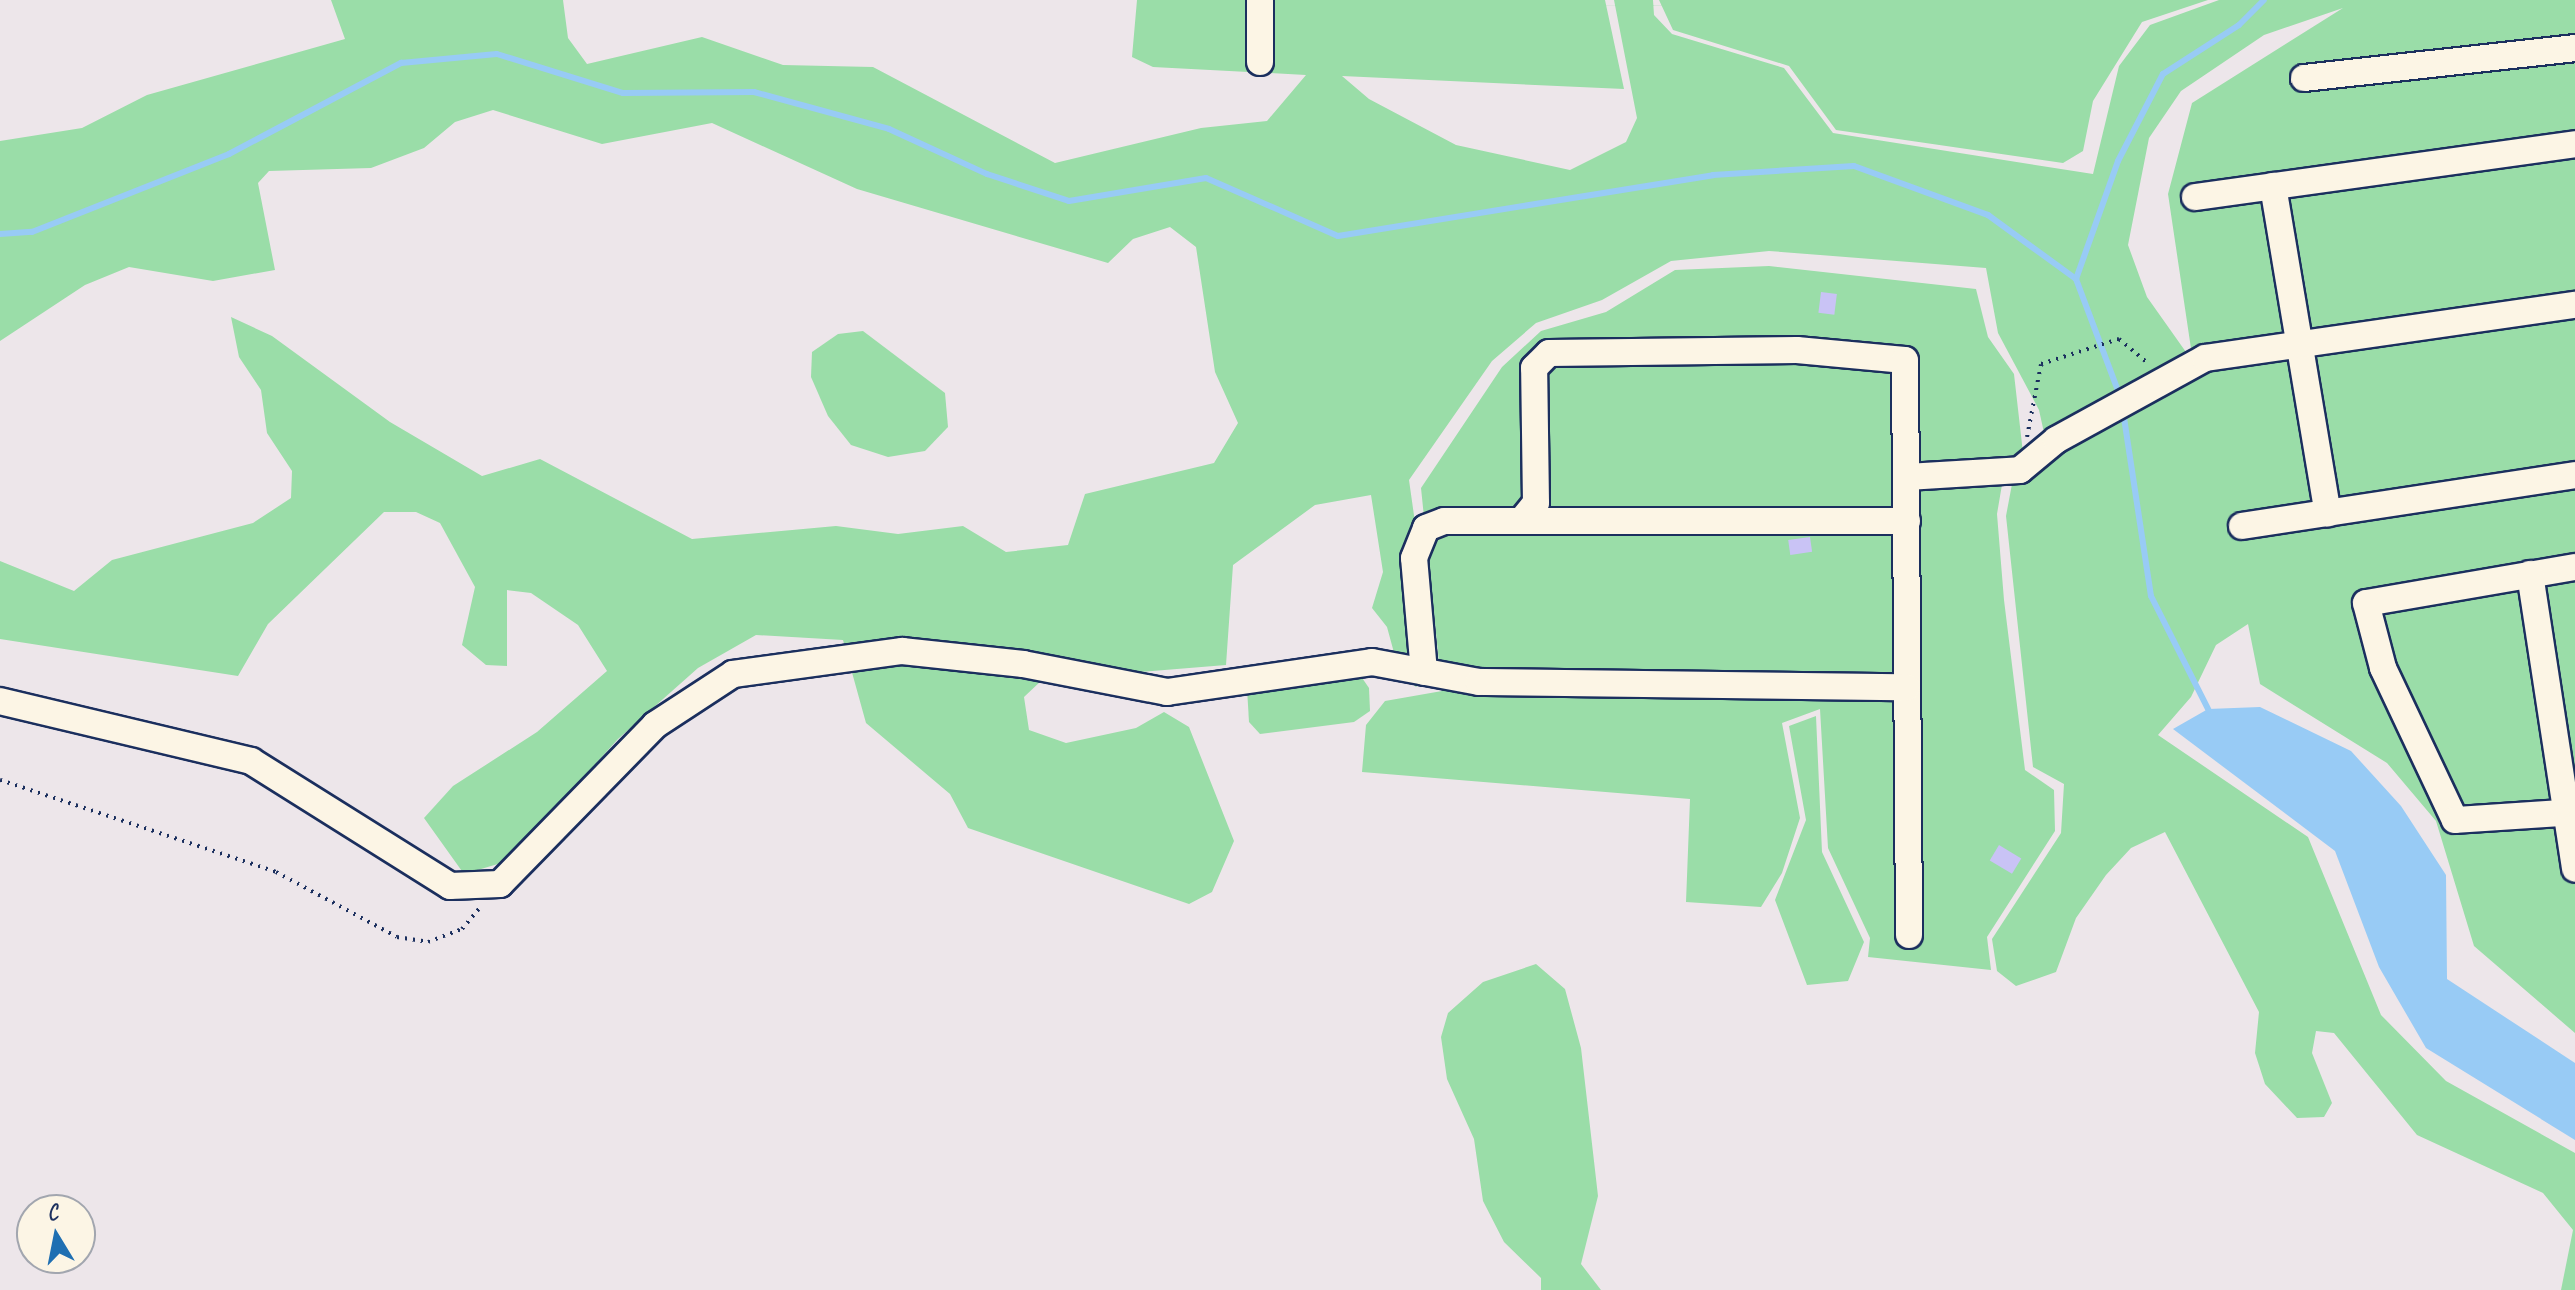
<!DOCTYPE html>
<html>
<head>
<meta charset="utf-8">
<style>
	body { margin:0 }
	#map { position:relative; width:2575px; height:1290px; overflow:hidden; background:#ede6ea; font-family:Caveat,sans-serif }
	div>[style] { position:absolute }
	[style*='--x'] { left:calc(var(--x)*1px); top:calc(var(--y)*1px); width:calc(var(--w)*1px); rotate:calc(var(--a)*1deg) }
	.green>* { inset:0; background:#9adda8 }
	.water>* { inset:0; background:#98cbf5 }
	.stream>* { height:6px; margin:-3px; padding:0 3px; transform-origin:3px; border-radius:3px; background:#98cbf5 }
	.building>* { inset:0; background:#c9c3f5; transform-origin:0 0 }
	.path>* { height:4px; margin-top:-2px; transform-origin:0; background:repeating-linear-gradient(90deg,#1b2f5e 0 2px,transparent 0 8px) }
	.roads { filter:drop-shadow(2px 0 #1b2f5e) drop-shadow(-2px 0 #1b2f5e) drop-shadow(0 2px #1b2f5e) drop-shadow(0 -2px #1b2f5e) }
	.minor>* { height:26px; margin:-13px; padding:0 13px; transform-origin:13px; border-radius:13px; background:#fcf5e5 }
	span { translate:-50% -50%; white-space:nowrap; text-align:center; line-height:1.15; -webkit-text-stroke:6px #fcf5e5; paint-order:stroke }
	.north { position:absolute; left:16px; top:1194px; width:80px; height:80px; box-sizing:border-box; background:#fcf5e5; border:2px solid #a2a6af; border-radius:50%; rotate:350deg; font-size:22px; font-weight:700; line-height:32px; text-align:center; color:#1b2f5e }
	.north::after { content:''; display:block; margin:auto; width:28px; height:36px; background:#1f6fb2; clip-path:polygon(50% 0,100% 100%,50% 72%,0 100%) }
</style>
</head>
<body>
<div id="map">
	<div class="green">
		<div style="clip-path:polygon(evenodd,331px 0,563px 0,568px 38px,587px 64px,702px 37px,783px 65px,873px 67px,1055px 163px,1201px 128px,1267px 121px,1306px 75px,1153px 67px,1132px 57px,1137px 0,1605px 0,1624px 89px,1342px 76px,1369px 99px,1456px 145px,1570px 170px,1626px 142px,1637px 118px,1614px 0,1653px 0,1654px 15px,1672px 34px,1784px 68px,1833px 133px,2093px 174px,2119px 66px,2150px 25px,2219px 0,2575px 0,2575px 1033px,2474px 946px,2436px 821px,2387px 763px,2260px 684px,2248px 624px,2216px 645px,2191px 697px,2158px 735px,2308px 837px,2381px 1015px,2446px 1081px,2575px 1153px,2575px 1290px,2561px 1290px,2573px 1230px,2543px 1193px,2417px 1135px,2334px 1033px,2316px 1031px,2312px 1053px,2332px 1103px,2324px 1117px,2297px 1118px,2265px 1084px,2255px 1053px,2259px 1012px,2165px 832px,2131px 848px,2106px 875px,2076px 918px,2056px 972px,2016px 986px,1997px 971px,1992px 939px,2061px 833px,2064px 784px,2033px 767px,2006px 516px,2015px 468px,2048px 451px,2039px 410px,1998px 333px,1986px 268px,1769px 251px,1671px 261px,1602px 300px,1536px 323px,1492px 361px,1409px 480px,1436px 671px,1416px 687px,1399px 671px,1387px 627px,1372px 608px,1383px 572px,1371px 495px,1315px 505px,1233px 565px,1226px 665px,1042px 680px,1024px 697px,1029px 730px,1066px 743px,1136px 728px,1164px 712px,1189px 727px,1234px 841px,1212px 892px,1189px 904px,968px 828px,950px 794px,866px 723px,843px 640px,756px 635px,698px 668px,618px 739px,508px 861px,464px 874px,424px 818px,453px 786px,537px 732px,607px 671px,578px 625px,531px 593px,507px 590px,507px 666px,486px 665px,462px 645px,475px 587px,440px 523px,416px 512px,384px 512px,268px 624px,238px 676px,0 639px,0 561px,74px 591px,112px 560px,253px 523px,291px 498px,292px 471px,267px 433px,261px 390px,239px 357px,231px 317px,272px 336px,390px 422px,482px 476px,540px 459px,692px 539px,836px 526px,898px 534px,963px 526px,1006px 552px,1068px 545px,1085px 494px,1214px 463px,1238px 423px,1215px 372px,1196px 247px,1170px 227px,1133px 239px,1108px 263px,857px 189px,712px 123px,602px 144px,493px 110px,455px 122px,424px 148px,371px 168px,269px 171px,258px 183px,275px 270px,213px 281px,129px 267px,85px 285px,0 341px,0 141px,82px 128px,147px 95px,345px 39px,331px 0,2343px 8px,2192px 103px,2168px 194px,2193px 362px,2147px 297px,2128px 245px,2149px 138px,2181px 91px,2264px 35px,2343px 8px)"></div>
		<div style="clip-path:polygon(1659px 0,2208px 0,2142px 22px,2093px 101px,2083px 151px,2063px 163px,1836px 130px,1789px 66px,1673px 30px)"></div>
		<div style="clip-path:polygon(1769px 266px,1976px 289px,1988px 337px,2014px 374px,2023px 453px,2005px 467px,1997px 514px,2004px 600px,2025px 770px,2054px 790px,2055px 831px,1987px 937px,1991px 970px,1868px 957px,1870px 938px,1828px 848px,1820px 709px,1782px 723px,1800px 818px,1782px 873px,1761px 907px,1686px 902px,1690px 799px,1362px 772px,1366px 725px,1385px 701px,1442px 691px,1421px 488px,1502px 367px,1541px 331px,1606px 312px,1675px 270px)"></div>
		<div style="clip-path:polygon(863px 331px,945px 393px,948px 427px,925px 451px,888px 457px,851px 445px,828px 416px,811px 377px,812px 352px,838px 334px)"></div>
		<div style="clip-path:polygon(1356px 669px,1369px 688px,1370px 711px,1354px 722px,1260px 734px,1249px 722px,1247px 688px)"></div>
		<div style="clip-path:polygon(1816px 716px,1822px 852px,1864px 942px,1848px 981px,1807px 985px,1775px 900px,1806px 820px,1789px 726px)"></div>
		<div style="clip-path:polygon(1536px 964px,1565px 989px,1581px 1048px,1598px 1196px,1581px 1264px,1601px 1290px,1541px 1290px,1541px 1278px,1504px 1242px,1483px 1201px,1474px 1139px,1447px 1079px,1441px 1037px,1448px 1013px,1483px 982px)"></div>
	</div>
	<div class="water">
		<div style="clip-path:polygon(2260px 707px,2351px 751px,2401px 806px,2446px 875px,2447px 979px,2575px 1063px,2575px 1140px,2426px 1048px,2379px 967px,2335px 851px,2173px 729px,2208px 709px)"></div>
	</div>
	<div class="stream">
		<div style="--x:0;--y:234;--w:32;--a:-4"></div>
		<div style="--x:32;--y:232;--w:212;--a:-21.6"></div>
		<div style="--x:229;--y:154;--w:195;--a:-27.9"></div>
		<div style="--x:401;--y:63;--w:96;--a:-5.4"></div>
		<div style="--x:497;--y:54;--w:132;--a:17.2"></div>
		<div style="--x:623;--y:93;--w:131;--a:-0.4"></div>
		<div style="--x:754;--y:92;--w:140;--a:15.3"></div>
		<div style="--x:889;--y:129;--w:108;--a:24.7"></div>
		<div style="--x:987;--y:174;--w:86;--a:18.2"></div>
		<div style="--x:1069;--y:201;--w:139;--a:-9.5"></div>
		<div style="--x:1206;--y:178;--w:144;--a:23.7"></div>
		<div style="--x:1338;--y:236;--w:380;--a:-9.2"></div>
		<div style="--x:1713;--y:175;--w:141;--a:-3.7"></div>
		<div style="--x:1854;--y:166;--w:143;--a:20.1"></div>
		<div style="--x:1988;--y:215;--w:109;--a:36"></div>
		<div style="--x:2076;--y:279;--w:125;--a:69.4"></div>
		<div style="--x:2076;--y:279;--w:125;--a:-70.4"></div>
		<div style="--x:2118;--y:161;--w:98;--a:-62.7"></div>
		<div style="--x:2163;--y:74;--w:90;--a:-32.8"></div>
		<div style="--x:2239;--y:25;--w:35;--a:-45"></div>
		<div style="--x:2123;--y:411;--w:187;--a:81.4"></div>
		<div style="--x:2151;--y:596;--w:127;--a:63.2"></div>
	</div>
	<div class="building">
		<div style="left:1821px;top:292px;width:16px;height:21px;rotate:7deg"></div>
		<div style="left:1810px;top:537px;width:15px;height:22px;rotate:82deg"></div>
		<div style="left:1999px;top:845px;width:26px;height:18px;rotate:31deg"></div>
	</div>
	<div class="path">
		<div style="--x:2027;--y:437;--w:74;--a:-79.1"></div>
		<div style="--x:2041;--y:364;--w:82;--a:-17.8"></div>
		<div style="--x:2119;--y:339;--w:39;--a:40"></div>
		<div style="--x:0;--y:780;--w:291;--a:18.4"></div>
		<div style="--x:276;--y:872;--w:137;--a:28.2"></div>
		<div style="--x:397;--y:937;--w:31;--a:9"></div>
		<div style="--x:428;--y:942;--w:36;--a:-21"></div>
		<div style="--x:462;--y:929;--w:30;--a:-50"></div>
	</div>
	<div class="roads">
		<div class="minor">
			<div style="--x:1260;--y:0;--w:62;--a:90"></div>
			<div style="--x:2304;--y:78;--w:273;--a:-6.3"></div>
			<div style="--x:2273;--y:186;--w:332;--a:80.5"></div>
			<div style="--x:2195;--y:197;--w:384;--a:-7.9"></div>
			<div style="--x:1907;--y:477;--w:113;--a:-3.5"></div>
			<div style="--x:2020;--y:470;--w:47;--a:-39.8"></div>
			<div style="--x:2056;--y:440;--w:170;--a:-28.8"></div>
			<div style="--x:2205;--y:358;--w:374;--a:-8.2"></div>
			<div style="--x:1522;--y:520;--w:22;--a:-51"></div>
			<div style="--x:1536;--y:503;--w:135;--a:-90.8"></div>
			<div style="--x:1534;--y:368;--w:21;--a:-45"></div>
			<div style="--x:1549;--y:353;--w:248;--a:-0.7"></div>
			<div style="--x:1797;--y:350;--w:108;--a:5.3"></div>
			<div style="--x:1905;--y:360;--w:575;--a:89.6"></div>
			<div style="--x:2242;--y:526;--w:337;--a:-8.7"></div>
			<div style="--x:2575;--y:567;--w:212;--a:170.2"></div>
			<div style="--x:2366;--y:603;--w:67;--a:75.3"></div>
			<div style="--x:2383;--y:668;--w:168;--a:64.7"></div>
			<div style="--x:2455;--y:820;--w:120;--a:-3.8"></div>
			<div style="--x:2530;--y:574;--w:298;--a:81.3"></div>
			<div style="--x:1424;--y:672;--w:114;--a:-95"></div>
			<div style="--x:1414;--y:558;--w:32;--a:-68"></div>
			<div style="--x:1426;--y:528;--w:19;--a:-21"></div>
			<div style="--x:1444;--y:521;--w:463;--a:0"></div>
			<div style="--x:0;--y:701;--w:258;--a:13.4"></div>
			<div style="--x:251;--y:761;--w:235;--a:32.1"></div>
			<div style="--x:450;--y:886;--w:50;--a:-2.3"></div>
			<div style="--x:500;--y:884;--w:222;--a:-45.7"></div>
			<div style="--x:655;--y:725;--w:93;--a:-33.2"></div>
			<div style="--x:733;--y:674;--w:171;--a:-7.8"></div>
			<div style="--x:902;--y:651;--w:122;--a:6.1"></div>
			<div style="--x:1023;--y:664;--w:147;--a:11"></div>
			<div style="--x:1167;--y:692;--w:207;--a:-8.3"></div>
			<div style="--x:1372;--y:662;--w:109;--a:10.6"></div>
			<div style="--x:1479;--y:682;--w:428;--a:0.7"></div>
		</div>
	</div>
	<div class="north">С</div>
</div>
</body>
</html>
